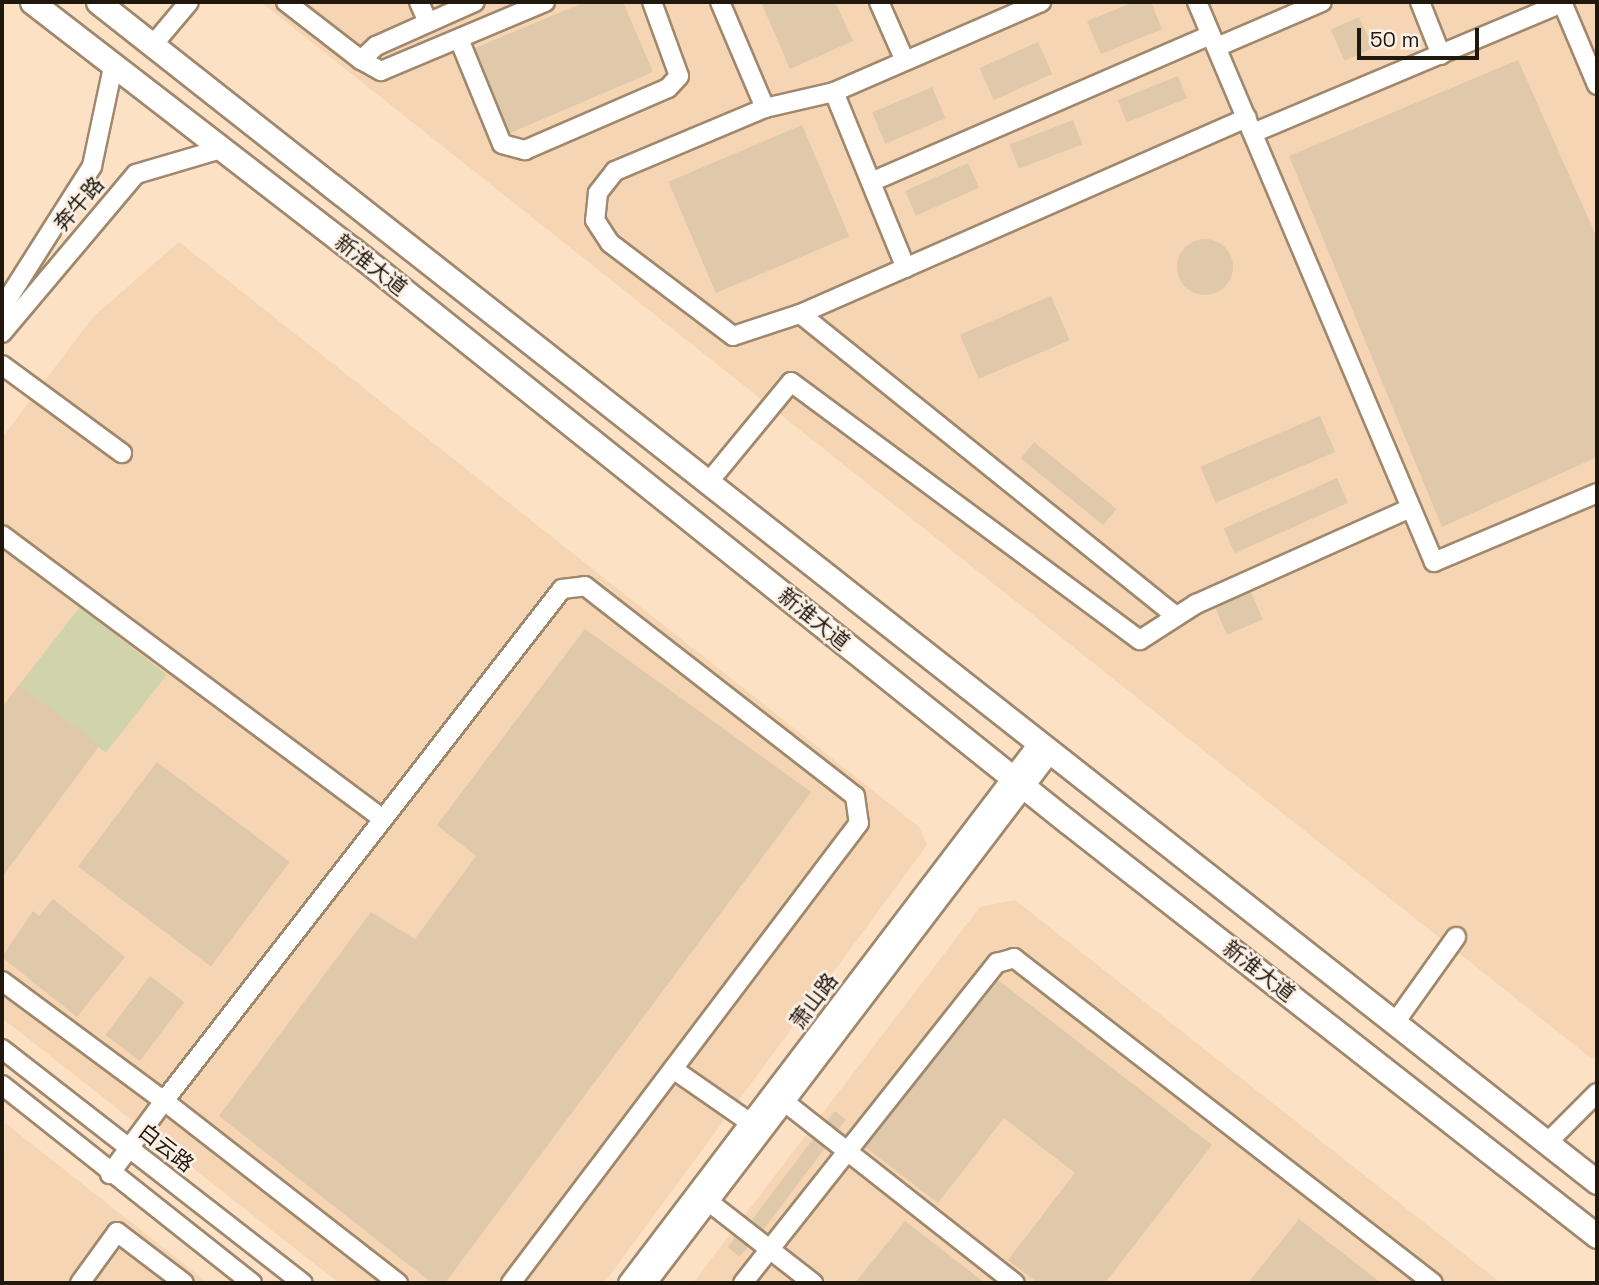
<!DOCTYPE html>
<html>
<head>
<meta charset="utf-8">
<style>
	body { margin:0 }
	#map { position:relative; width:1599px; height:1285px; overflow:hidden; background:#fce1c4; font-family:"Space Grotesk","Noto Sans SC",sans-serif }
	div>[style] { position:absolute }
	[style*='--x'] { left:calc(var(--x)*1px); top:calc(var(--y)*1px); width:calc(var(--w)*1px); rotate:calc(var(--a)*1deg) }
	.built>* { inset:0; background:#f5d5b3 }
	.green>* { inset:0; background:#d1d3ac; transform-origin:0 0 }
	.building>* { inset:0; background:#dfc9aa; transform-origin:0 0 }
	.round { border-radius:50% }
	.roads { filter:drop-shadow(2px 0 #a0886d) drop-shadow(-2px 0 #a0886d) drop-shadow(0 2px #a0886d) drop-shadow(0 -2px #a0886d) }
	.minor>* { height:18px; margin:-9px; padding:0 9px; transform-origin:9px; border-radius:9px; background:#fff }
	.major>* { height:23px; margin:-11.5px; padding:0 11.5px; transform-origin:11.5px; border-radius:11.5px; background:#fff }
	span { translate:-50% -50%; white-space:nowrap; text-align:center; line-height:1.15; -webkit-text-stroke:5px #fcf1e6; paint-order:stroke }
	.street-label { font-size:21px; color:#20170d }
	.frame { position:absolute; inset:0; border:4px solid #20170d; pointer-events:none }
	.scale { position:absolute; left:1357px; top:28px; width:122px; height:32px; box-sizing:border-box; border:4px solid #20170d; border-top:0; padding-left:9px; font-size:21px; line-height:24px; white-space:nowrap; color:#20170d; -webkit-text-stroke:5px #fcf1e6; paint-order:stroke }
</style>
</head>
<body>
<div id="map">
	<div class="built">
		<div style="clip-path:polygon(261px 2px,1597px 2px,1597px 1057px,1592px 1059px)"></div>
		<div style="clip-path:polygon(179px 242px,919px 827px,927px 845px,604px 1283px,339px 1283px,2px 1018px,2px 438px,93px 317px)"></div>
		<div style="clip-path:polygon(1015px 900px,1501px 1283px,693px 1283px,980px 907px)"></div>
		<div style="clip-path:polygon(5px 1123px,208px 1283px,2px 1283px)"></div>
	</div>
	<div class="green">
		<div style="left:80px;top:607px;width:110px;height:99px;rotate:38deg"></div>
	</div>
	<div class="building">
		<div style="clip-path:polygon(585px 2px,623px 2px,653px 72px,510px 133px,475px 48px)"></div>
		<div style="clip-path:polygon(761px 2px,835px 2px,853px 41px,790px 69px)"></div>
		<div style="clip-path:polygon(1134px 2px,1151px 2px,1162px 29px,1101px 54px,1087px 21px)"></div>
		<div style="left:1359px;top:17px;width:34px;height:31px;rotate:66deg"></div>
		<div style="left:1038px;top:42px;width:35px;height:64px;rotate:66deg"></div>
		<div style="clip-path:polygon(1518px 60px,1597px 238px,1597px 457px,1442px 527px,1289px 156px)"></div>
		<div style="left:1178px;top:76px;width:24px;height:65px;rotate:68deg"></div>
		<div style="left:932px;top:87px;width:34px;height:65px;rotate:67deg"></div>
		<div style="left:1073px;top:120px;width:26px;height:68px;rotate:69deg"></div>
		<div style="left:802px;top:125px;width:121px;height:145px;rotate:67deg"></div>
		<div style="left:968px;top:163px;width:27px;height:69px;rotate:66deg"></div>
		<div class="round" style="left:1177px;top:239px;width:56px;height:56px"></div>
		<div style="left:1051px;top:296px;width:48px;height:99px;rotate:67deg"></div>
		<div style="left:1320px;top:416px;width:39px;height:130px;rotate:67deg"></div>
		<div style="left:1034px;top:442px;width:106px;height:21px;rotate:39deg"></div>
		<div style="left:1337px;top:478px;width:27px;height:124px;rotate:66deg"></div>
		<div style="left:1251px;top:592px;width:30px;height:39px;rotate:67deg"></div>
		<div style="clip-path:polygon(585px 629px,811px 792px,445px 1283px,432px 1283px,219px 1116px,371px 912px,415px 939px,476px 856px,437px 825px)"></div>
		<div style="clip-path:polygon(19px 685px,100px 745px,2px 877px,2px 707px)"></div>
		<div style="left:157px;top:762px;width:166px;height:131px;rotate:37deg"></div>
		<div style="clip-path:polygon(53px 899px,125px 957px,77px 1017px,2px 957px,33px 911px,39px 916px)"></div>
		<div style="left:150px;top:976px;width:43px;height:74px;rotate:37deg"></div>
		<div style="clip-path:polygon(998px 980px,1212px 1145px,1105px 1283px,1038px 1283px,1008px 1260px,1075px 1173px,1004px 1118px,938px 1203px,865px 1147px)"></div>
		<div style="left:835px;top:1111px;width:14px;height:12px;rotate:39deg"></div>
		<div style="left:813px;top:1139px;width:15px;height:102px;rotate:37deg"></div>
		<div style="clip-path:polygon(1299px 1219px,1381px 1283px,1248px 1283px)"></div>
		<div style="clip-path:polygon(905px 1221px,985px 1283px,855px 1283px)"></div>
		<div style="clip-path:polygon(735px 1237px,748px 1247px,739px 1257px,728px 1247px)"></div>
	</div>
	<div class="roads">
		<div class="minor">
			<div style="--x:286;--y:2;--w:95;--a:37.7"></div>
			<div style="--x:361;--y:60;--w:21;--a:-43"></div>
			<div style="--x:376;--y:46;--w:108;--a:-24"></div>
			<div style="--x:419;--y:2;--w:22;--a:66"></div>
			<div style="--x:720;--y:2;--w:115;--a:67"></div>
			<div style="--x:765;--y:108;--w:163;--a:157.2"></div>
			<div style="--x:615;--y:171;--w:28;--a:128"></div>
			<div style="--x:598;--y:193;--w:27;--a:96"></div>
			<div style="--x:595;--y:220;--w:27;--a:57"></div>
			<div style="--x:610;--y:243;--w:154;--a:37.1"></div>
			<div style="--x:733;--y:336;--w:71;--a:-18.2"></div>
			<div style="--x:879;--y:2;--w:64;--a:66.2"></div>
			<div style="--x:1197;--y:2;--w:608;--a:67.06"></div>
			<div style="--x:1434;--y:562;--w:177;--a:-22.9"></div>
			<div style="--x:1420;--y:2;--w:57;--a:68.4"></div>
			<div style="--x:1562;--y:2;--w:90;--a:67.1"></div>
			<div style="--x:459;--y:39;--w:113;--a:67.7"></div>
			<div style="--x:502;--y:144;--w:24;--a:15"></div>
			<div style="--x:525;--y:150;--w:156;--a:-23.4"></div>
			<div style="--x:668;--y:88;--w:16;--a:-47"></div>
			<div style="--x:679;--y:76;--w:79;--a:-110"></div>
			<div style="--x:152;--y:46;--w:57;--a:-49.9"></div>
			<div style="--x:1217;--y:47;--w:114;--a:-23.2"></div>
			<div style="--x:361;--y:60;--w:23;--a:29"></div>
			<div style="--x:381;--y:71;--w:178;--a:-22.8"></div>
			<div style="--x:834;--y:92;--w:190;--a:67.8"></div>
			<div style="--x:765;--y:108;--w:71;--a:-13.1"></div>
			<div style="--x:834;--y:92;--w:226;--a:-23.5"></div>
			<div style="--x:1253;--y:133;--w:336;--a:-22.8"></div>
			<div style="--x:871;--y:182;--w:370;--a:-23.4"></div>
			<div style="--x:2;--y:308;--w:168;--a:-57.6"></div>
			<div style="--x:92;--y:166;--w:101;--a:-78"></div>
			<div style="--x:2;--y:333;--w:208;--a:-49.9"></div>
			<div style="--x:136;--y:174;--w:89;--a:-16.4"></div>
			<div style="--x:2;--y:365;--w:149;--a:36.3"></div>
			<div style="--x:707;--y:484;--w:132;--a:-50.5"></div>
			<div style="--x:791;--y:382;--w:434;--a:36.5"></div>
			<div style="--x:1140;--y:640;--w:67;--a:-32.7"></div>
			<div style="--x:1196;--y:604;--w:235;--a:-24.1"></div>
			<div style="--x:2;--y:535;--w:475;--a:36.7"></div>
			<div style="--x:1176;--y:616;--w:482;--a:-141.2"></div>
			<div style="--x:800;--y:314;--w:488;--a:-23.7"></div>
			<div style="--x:2;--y:981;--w:202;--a:36.5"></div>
			<div style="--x:164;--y:1101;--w:91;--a:126.5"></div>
			<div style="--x:1394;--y:1024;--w:107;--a:-54.5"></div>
			<div style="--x:2;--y:1049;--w:381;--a:37.9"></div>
			<div style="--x:673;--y:1069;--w:103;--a:34.8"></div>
			<div style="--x:2;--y:1085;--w:319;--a:38.4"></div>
			<div style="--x:786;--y:1103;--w:291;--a:38.2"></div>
			<div style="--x:1547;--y:1143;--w:71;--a:-45"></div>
			<div style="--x:709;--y:1202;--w:132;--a:37.9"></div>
			<div style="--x:80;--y:1283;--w:63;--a:-54"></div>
			<div style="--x:117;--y:1232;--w:84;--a:37.3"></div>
			<div style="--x:398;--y:1283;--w:296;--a:-142.1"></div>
			<div style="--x:164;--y:1101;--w:648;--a:-52.14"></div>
			<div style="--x:562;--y:589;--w:23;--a:-7"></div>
			<div style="--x:585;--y:586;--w:342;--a:37.9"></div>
			<div style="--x:855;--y:796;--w:27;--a:82"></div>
			<div style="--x:859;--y:823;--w:577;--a:127.11"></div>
			<div style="--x:628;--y:1283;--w:676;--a:-52.76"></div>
			<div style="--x:647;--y:1283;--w:664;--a:-52.72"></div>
			<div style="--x:743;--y:1283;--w:409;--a:-51.6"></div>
			<div style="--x:997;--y:963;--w:18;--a:-16"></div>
			<div style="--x:1014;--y:958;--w:530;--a:37.8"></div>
		</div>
		<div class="major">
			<div style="--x:32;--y:2;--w:404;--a:37.7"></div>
			<div style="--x:352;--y:249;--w:917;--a:38.67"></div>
			<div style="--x:1068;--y:822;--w:672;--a:38.05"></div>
			<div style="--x:98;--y:2;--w:1908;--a:38.21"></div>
		</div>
	</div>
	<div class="street-label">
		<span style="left:79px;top:204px;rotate:-49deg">奔牛路</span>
		<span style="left:371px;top:265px;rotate:38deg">新淮大道</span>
		<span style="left:814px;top:619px;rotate:39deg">新淮大道</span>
		<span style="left:1259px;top:971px;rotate:38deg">新淮大道</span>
		<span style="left:814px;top:1001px;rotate:-53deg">萧山路</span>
		<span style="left:166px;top:1148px;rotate:38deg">白云路</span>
	</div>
	<div class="frame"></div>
	<div class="scale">50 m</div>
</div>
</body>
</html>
